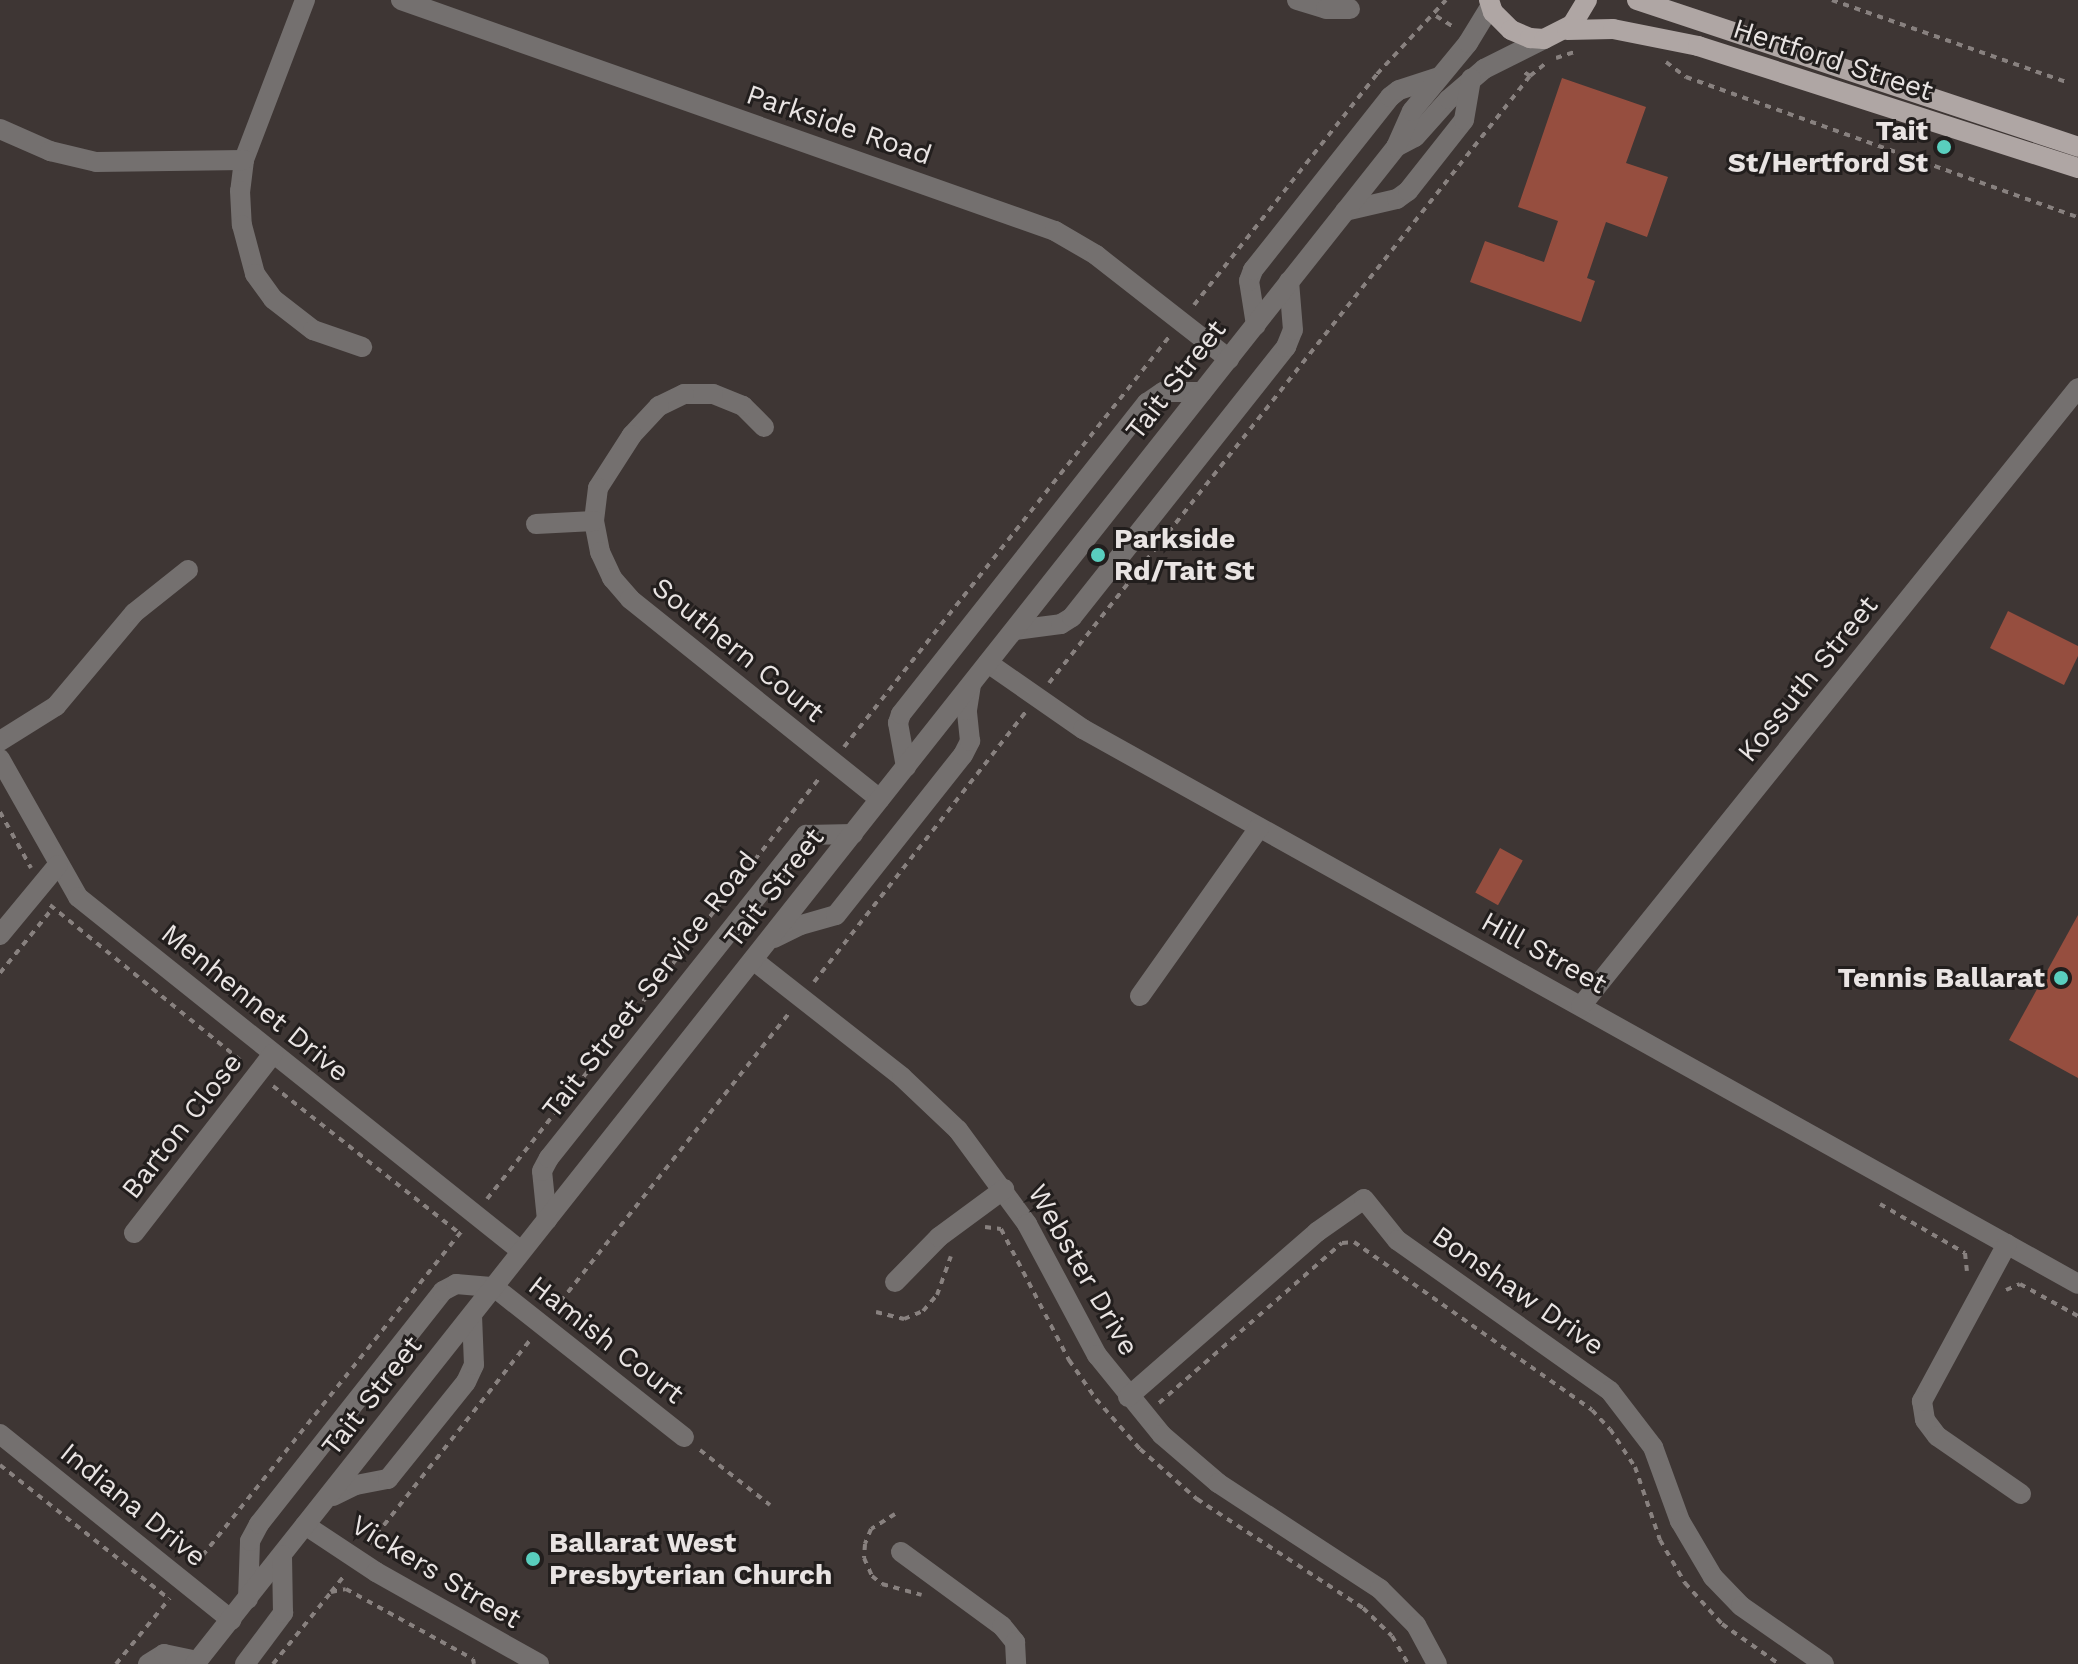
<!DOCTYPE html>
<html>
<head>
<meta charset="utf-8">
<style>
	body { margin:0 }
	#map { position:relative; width:2078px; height:1664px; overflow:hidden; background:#3e3634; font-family:"Work Sans",sans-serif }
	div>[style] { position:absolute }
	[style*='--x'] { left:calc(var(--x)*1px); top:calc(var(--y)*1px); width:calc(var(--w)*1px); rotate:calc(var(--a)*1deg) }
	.building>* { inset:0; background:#964e3f; transform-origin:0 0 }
	.path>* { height:4px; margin-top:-2px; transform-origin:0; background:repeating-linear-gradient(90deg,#88817f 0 6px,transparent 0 12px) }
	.minor>* { height:20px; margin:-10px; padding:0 10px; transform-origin:10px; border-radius:10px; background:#74706f }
	.major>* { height:20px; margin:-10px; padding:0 10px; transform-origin:10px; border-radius:10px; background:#afa6a4 }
	.dots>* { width:22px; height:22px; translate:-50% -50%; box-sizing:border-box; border:4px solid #221e1d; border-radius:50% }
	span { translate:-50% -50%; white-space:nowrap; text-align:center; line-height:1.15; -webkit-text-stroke:6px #221e1d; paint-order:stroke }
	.street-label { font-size:28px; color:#e9e4e3 }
	.poi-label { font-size:28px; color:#e9e4e3; font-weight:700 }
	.right { translate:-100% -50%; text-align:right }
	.left { translate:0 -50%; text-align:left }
</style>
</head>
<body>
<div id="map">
	<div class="building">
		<div style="clip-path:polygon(1562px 78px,1646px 107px,1626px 163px,1668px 177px,1647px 237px,1606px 222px,1587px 278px,1595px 281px,1581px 322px,1470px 282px,1485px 241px,1544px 262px,1558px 221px,1518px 207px)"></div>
		<div style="clip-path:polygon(2008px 611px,2078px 646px,2078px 656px,2064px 685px,1990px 648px)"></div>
		<div style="left:1500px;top:848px;width:26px;height:51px;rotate:29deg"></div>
		<div style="clip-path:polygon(2078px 915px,2078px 1078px,2009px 1040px)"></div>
	</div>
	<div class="path">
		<div style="--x:1832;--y:0;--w:251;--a:19.3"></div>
		<div style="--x:1436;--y:16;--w:22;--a:32"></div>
		<div style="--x:1556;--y:58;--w:19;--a:-18"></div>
		<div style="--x:1666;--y:62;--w:25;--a:37"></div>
		<div style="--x:1686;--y:77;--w:416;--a:19.7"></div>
		<div style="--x:1530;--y:76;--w:19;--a:-39"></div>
		<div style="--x:1194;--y:305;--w:295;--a:-51.6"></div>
		<div style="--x:1377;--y:74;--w:101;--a:-47"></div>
		<div style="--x:1049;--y:683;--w:774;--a:-51.61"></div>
		<div style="--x:1530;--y:76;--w:7;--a:-146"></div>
		<div style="--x:844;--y:747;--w:523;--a:-51.6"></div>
		<div style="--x:0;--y:812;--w:64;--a:61"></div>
		<div style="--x:50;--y:905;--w:250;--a:39.2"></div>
		<div style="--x:0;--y:973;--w:82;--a:-50.9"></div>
		<div style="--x:814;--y:982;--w:343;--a:-51.9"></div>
		<div style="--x:273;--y:1086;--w:237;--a:38.3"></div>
		<div style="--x:487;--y:1199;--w:539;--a:-51.71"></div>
		<div style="--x:1880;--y:1204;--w:98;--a:30"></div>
		<div style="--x:1965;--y:1253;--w:18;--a:84"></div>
		<div style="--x:985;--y:1227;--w:16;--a:7"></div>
		<div style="--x:1001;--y:1229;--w:148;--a:62.6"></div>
		<div style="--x:1069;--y:1360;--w:47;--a:55.3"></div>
		<div style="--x:1096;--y:1399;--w:67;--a:48.7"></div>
		<div style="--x:1140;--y:1449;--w:76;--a:41.3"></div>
		<div style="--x:1197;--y:1499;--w:199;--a:33.3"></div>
		<div style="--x:1363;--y:1608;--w:40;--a:44"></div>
		<div style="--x:1392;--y:1636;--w:32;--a:60"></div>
		<div style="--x:2006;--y:1290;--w:15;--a:-23"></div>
		<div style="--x:2020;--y:1284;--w:66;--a:28.9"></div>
		<div style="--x:553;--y:1311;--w:379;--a:-51.6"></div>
		<div style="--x:876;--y:1312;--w:29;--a:14"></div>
		<div style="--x:904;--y:1319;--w:21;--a:-23"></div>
		<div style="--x:923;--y:1311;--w:21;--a:-49"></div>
		<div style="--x:937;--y:1295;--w:41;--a:-70.3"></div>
		<div style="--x:1159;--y:1403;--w:243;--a:-41.2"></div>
		<div style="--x:1342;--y:1243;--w:12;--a:-5"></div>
		<div style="--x:1354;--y:1242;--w:291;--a:35.2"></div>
		<div style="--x:1592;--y:1410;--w:26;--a:47"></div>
		<div style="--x:1610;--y:1429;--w:45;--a:56.7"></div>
		<div style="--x:1635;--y:1467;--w:77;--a:71.1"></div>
		<div style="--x:1660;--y:1540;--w:50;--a:59.8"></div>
		<div style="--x:1685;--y:1583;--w:55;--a:47.9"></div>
		<div style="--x:1722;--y:1624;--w:70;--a:35.1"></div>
		<div style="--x:700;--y:1450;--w:89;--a:38.2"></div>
		<div style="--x:0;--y:1465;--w:216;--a:38.4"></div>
		<div style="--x:895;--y:1514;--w:28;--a:148"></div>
		<div style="--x:871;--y:1529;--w:16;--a:112"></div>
		<div style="--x:865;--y:1544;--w:14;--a:94"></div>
		<div style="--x:864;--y:1558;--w:20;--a:66"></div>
		<div style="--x:872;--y:1576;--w:13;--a:39"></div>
		<div style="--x:882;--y:1584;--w:41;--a:15.4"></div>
		<div style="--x:369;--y:1544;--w:260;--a:-51.7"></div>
		<div style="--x:195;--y:1565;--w:431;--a:-51.4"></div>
		<div style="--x:331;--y:1592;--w:21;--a:-51"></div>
		<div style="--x:116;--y:1664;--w:85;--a:-50.7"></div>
		<div style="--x:273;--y:1664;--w:92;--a:-51.1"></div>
		<div style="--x:331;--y:1592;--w:15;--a:-11"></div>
		<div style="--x:346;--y:1589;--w:145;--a:28.9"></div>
		<div style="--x:473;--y:1659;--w:5;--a:79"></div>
	</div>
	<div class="minor">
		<div style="--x:305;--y:0;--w:171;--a:110.9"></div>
		<div style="--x:244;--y:160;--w:31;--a:97"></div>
		<div style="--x:240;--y:191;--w:34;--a:87"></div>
		<div style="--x:242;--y:225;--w:51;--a:75.1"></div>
		<div style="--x:255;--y:274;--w:31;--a:54"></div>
		<div style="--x:273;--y:299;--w:51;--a:37.8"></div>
		<div style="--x:313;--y:330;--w:52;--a:19.1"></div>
		<div style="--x:401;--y:0;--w:694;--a:19.45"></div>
		<div style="--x:1055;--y:231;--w:48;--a:30.3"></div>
		<div style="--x:1096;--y:255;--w:169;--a:38"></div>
		<div style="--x:1297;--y:0;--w:30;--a:17"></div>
		<div style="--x:1326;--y:9;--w:24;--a:0"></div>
		<div style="--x:0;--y:129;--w:55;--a:23.7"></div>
		<div style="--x:50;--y:151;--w:47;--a:13.4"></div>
		<div style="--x:96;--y:162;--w:148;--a:-0.8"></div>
		<div style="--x:1396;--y:147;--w:21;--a:-28"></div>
		<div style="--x:1415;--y:137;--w:51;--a:-48.2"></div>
		<div style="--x:1449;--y:99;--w:46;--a:-40.6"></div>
		<div style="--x:1484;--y:69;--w:67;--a:-26.6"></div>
		<div style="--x:1345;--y:211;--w:53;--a:-13"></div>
		<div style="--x:1397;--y:199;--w:14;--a:-36"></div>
		<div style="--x:1408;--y:191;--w:90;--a:-51.7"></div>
		<div style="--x:1464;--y:120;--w:42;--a:-80.3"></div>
		<div style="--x:1256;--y:325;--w:45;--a:-99"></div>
		<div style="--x:1249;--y:281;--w:12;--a:-70"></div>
		<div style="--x:1253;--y:270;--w:221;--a:-51.6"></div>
		<div style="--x:1390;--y:97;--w:11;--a:-38"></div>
		<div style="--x:1399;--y:90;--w:42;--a:-18"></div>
		<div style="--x:764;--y:427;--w:30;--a:-135"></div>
		<div style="--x:743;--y:406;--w:32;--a:-158"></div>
		<div style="--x:713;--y:394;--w:29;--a:180"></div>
		<div style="--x:684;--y:394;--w:28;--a:154"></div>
		<div style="--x:659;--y:406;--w:40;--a:133"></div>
		<div style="--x:632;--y:435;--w:63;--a:122.7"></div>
		<div style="--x:598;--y:488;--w:33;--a:97"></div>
		<div style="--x:594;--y:521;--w:32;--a:79"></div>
		<div style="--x:600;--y:552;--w:29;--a:65"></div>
		<div style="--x:612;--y:578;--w:28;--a:49"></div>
		<div style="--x:630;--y:599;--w:320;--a:38.7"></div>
		<div style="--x:536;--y:524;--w:58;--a:-3"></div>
		<div style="--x:1015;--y:630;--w:46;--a:-7.4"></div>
		<div style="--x:1061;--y:624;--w:13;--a:-32"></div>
		<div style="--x:1072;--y:617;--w:345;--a:-51.6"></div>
		<div style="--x:1286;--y:347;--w:18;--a:-68"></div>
		<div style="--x:1293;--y:330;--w:49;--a:-94.7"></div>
		<div style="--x:988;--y:663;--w:116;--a:34.8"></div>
		<div style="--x:1083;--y:729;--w:1139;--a:29.15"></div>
		<div style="--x:0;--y:741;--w:66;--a:-32"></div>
		<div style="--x:56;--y:706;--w:121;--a:-50"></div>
		<div style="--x:134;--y:613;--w:69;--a:-38.5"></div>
		<div style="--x:0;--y:759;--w:159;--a:60.5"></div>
		<div style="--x:78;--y:897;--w:567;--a:38.63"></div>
		<div style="--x:906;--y:767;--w:45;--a:-100.3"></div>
		<div style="--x:898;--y:723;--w:9;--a:-72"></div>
		<div style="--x:901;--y:714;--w:397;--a:-51.7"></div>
		<div style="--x:1147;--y:403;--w:19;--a:-35"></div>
		<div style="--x:1163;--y:392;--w:39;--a:0"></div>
		<div style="--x:0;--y:935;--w:91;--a:-50.4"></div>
		<div style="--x:774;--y:938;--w:30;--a:-26"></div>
		<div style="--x:801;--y:925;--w:36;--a:-16"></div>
		<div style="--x:836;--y:915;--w:204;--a:-51.6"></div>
		<div style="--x:963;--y:755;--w:16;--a:-63"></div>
		<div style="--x:970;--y:741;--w:31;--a:-96"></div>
		<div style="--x:967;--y:710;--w:25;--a:-81"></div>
		<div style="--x:753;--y:960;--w:189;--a:38.1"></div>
		<div style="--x:902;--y:1077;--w:77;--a:43.4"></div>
		<div style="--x:958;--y:1130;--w:117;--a:53.7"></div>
		<div style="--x:1027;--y:1224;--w:149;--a:61.9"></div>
		<div style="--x:1097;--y:1355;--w:103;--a:50.9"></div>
		<div style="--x:1162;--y:1435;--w:74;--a:40.6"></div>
		<div style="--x:1218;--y:1483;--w:194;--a:33.2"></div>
		<div style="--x:1380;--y:1589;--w:51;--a:45"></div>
		<div style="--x:1416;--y:1625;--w:44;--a:61.7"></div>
		<div style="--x:1140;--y:996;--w:206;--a:-54.7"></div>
		<div style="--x:1581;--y:1006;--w:793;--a:-51.19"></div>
		<div style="--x:547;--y:1220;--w:49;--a:-95.8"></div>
		<div style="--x:542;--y:1171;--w:15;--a:-62"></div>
		<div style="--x:549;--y:1158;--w:413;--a:-51.5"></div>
		<div style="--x:806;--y:835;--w:47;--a:-1.2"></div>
		<div style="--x:134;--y:1233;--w:227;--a:-52.2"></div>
		<div style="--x:2007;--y:1244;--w:179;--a:118.4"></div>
		<div style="--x:1922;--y:1401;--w:19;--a:81"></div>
		<div style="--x:1925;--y:1420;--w:20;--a:53"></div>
		<div style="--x:1937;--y:1436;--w:102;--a:34.6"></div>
		<div style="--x:895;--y:1282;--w:63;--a:-45.6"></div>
		<div style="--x:939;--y:1237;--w:81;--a:-36.4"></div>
		<div style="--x:494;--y:1287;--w:242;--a:38.3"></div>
		<div style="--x:1128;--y:1397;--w:251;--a:-41.1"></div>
		<div style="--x:1317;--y:1232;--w:57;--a:-35.1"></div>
		<div style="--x:1364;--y:1199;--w:53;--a:51.2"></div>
		<div style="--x:1397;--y:1240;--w:261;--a:35.3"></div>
		<div style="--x:1610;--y:1391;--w:71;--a:52.5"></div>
		<div style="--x:1653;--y:1447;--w:79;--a:70"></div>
		<div style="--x:1680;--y:1521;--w:65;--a:59.5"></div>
		<div style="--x:1713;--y:1577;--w:40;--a:46"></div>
		<div style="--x:1741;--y:1606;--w:101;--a:34.9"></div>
		<div style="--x:0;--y:1434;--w:297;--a:38.8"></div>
		<div style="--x:333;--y:1496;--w:25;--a:-26"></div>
		<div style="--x:356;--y:1485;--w:33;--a:-11"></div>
		<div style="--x:388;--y:1479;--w:124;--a:-51.2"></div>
		<div style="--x:466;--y:1382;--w:19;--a:-65"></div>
		<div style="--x:474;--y:1365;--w:50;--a:-92.3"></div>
		<div style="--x:305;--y:1525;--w:85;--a:33.5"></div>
		<div style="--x:376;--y:1572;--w:187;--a:29.4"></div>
		<div style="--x:901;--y:1552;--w:125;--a:36.2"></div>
		<div style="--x:1002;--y:1626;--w:21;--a:51"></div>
		<div style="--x:1015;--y:1642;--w:22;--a:87"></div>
		<div style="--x:248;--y:1599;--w:58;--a:-88"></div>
		<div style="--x:250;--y:1541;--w:19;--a:-62"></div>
		<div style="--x:259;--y:1524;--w:297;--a:-51.7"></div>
		<div style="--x:443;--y:1291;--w:15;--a:-28"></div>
		<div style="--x:456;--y:1284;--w:38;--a:5"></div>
		<div style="--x:148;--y:1664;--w:19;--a:-32"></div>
		<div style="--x:164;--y:1654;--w:34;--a:12"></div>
		<div style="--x:195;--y:1664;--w:1935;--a:-51.63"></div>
		<div style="--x:1396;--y:147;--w:39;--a:-66"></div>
		<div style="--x:1412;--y:111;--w:88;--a:-50.5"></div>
		<div style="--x:1468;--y:43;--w:42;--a:-58.6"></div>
		<div style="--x:245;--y:1664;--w:64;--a:-53.3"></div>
		<div style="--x:283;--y:1613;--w:58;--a:-91"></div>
	</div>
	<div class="major">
		<div style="--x:1489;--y:0;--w:13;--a:72"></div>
		<div style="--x:1493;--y:12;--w:25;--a:45"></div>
		<div style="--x:1511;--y:30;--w:21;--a:23"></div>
		<div style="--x:1530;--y:38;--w:14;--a:4"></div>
		<div style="--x:1544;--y:39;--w:31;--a:-27"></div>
		<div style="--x:1572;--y:25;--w:29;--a:-59"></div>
		<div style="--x:1637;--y:0;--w:465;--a:18.4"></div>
		<div style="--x:1567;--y:30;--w:46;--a:-1.2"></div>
		<div style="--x:1613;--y:29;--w:87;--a:11.3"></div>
		<div style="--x:1698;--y:46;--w:399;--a:17.8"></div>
	</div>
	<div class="dots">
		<div style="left:1944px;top:147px;background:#59cebe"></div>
		<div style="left:1098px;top:555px;background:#59cebe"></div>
		<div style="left:2061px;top:978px;background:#59cebe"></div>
		<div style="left:533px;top:1559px;background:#59cebe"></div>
	</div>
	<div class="street-label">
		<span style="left:1833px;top:60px;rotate:18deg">Hertford Street</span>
		<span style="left:839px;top:125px;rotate:19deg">Parkside Road</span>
		<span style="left:1176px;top:380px;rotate:-52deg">Tait Street</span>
		<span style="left:738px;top:650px;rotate:39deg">Southern Court</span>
		<span style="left:1808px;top:679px;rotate:-51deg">Kossuth Street</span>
		<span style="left:774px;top:888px;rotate:-52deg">Tait Street</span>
		<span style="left:1544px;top:953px;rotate:29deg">Hill Street</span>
		<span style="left:650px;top:985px;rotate:-52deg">Tait Street Service Road</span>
		<span style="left:255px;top:1003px;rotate:39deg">Menhennet Drive</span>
		<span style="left:182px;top:1126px;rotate:-52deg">Barton Close</span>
		<span style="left:1083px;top:1270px;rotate:60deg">Webster Drive</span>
		<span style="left:1518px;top:1291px;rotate:35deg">Bonshaw Drive</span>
		<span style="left:606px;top:1340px;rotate:38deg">Hamish Court</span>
		<span style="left:372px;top:1396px;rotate:-52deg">Tait Street</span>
		<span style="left:133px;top:1505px;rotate:39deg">Indiana Drive</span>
		<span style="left:436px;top:1572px;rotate:31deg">Vickers Street</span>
	</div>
	<div class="poi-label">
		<span class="right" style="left:1928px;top:147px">Tait<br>St/Hertford St</span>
		<span class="left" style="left:1114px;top:555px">Parkside<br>Rd/Tait St</span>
		<span class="right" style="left:2045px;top:978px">Tennis Ballarat</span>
		<span class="left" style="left:549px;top:1559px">Ballarat West<br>Presbyterian Church</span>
	</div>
</div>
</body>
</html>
